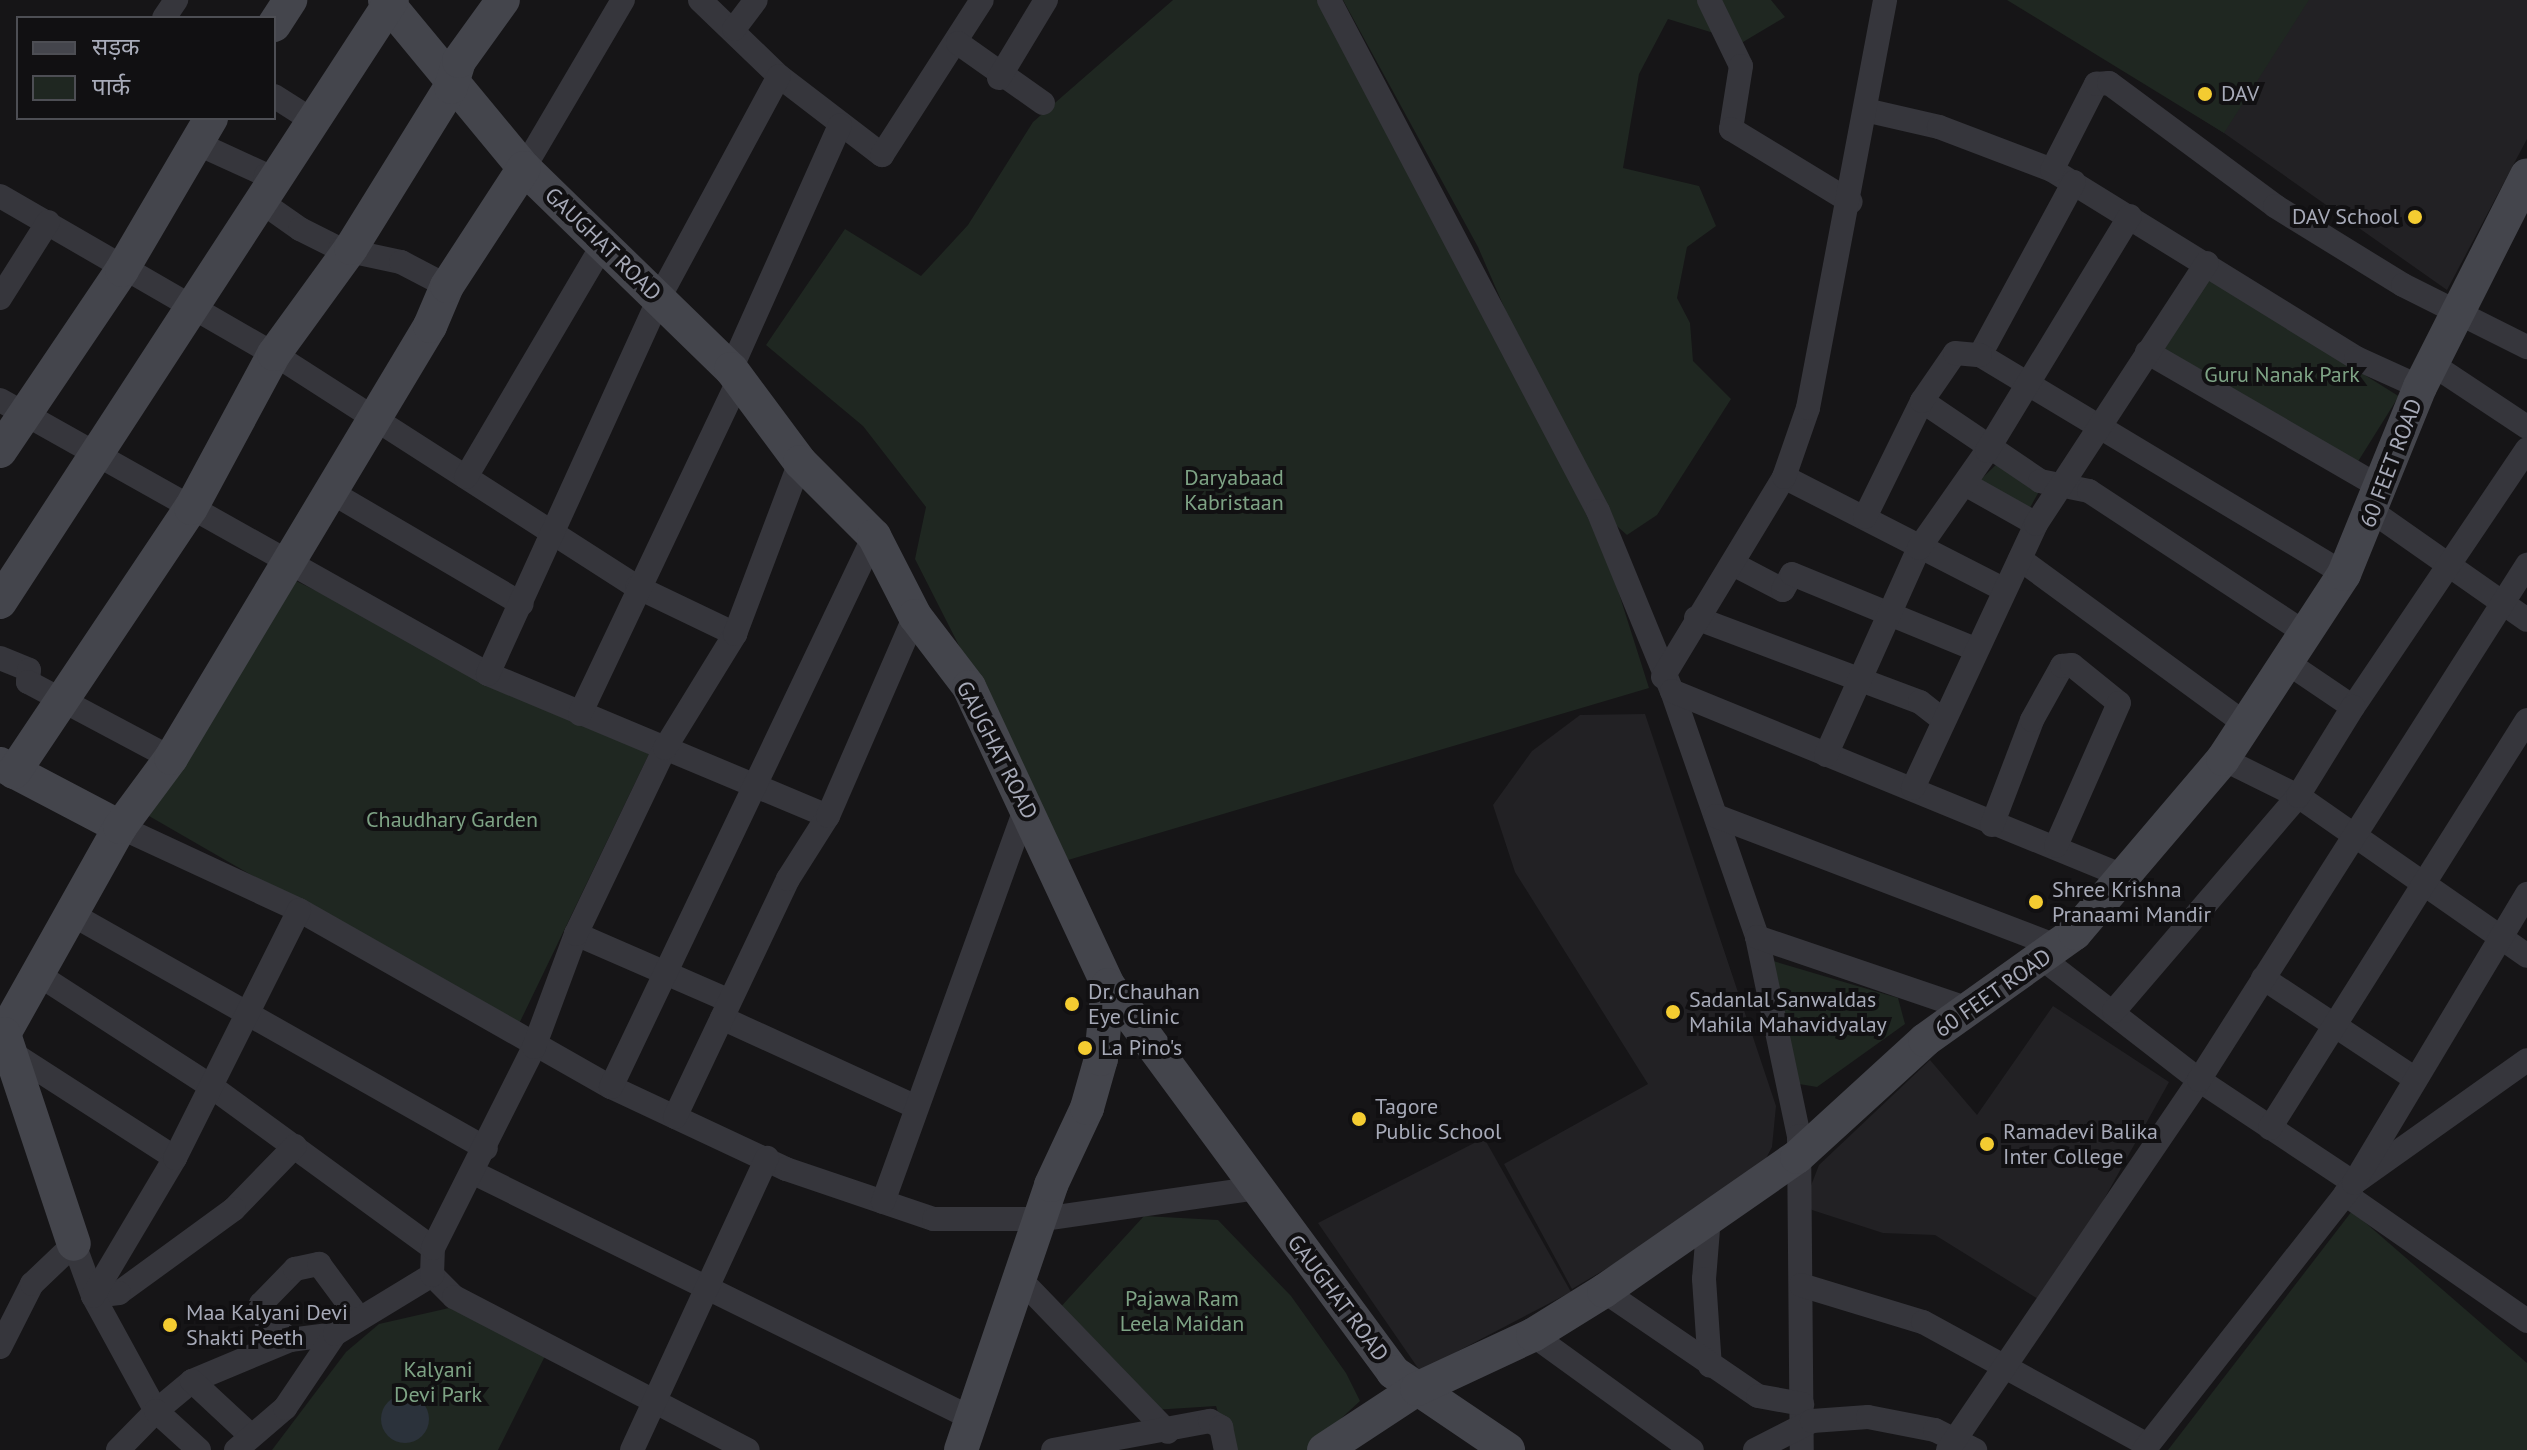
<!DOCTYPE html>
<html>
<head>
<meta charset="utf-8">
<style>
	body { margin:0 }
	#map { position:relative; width:2527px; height:1450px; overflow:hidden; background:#161517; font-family:"PT Sans","Noto Sans Devanagari",sans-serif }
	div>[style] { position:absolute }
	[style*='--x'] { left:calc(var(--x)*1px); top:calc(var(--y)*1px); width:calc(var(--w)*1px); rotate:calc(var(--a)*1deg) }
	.built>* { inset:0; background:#222124 }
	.green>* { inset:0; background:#1f2721; transform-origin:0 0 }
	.water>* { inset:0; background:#2b323b }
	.round { border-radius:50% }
	.street>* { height:24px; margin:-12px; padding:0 12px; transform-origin:12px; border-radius:12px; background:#36363c }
	.secondary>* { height:34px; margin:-17px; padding:0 17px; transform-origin:17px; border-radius:17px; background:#44454c }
	.dots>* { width:22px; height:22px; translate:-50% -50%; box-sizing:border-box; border:4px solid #111012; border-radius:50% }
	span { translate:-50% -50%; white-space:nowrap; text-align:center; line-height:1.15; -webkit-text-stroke:8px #111012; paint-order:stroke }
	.poi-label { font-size:22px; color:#a7aab8 }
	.left { translate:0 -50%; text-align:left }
	.right { translate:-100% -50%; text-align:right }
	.street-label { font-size:22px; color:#a7aab8 }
	.park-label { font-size:22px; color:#7ea385 }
	.legend { position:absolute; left:16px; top:16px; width:260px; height:104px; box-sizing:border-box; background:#111012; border:2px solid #4d4e54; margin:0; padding:10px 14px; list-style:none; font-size:24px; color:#a7aab8 }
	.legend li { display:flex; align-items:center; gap:16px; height:40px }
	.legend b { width:40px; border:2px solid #4d4e54 }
</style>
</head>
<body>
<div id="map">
	<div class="built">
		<div style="clip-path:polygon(2012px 0,2527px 0,2527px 139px,2447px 290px,2224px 133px)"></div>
		<div style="clip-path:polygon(1645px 714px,1776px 1106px,1772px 1147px,1754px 1181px,1572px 1289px,1504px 1164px,1648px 1084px,1515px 872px,1493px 805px,1532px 751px,1580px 715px)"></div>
		<div style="clip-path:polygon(2053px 1006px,2169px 1082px,2046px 1304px,1935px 1235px,1883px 1233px,1812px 1210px,1805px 1201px,1819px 1165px,1930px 1060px,1977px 1115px)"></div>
		<div style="clip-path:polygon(1484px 1138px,1571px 1292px,1420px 1371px,1318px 1223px)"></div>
	</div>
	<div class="green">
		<div style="clip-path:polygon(1173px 0,1335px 0,1608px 559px,1649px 688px,1068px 860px,915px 559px,926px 507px,863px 426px,766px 345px,845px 229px,921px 276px,968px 225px,1033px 122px)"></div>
		<div style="clip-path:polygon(1343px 0,1771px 0,1785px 17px,1743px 42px,1668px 19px,1639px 74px,1623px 168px,1699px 186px,1716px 226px,1687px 247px,1677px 298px,1690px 323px,1693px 361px,1731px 399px,1657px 515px,1627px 535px,1609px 519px,1543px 397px,1478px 247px)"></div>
		<div style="clip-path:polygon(2007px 0,2309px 0,2224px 133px)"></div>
		<div style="left:2208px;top:277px;width:225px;height:87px;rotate:32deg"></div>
		<div style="clip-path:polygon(2000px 461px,2041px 488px,2027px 513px,1978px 482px)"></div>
		<div style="clip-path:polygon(290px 578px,649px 754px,517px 1028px,149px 816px)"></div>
		<div style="clip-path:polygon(1770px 960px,1898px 998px,1905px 1024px,1817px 1087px,1799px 1084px)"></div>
		<div style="clip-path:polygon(2352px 1211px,2527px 1363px,2527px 1450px,2168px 1450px)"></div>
		<div style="clip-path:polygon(1144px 1216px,1218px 1220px,1291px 1296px,1346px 1373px,1360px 1401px,1307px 1450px,1230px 1450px,1216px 1406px,1153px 1410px,1057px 1311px)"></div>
		<div style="clip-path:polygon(449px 1308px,547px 1352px,498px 1450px,272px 1450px,346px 1352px,379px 1324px)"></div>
	</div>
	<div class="water">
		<div class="round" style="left:381px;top:1395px;width:48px;height:48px"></div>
	</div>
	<div class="street">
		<div style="--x:700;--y:0;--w:110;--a:43.9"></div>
		<div style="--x:779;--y:76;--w:130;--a:37.5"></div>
		<div style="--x:882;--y:155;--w:184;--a:-57.2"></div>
		<div style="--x:1329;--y:0;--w:577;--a:62.24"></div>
		<div style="--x:1598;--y:511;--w:195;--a:67.7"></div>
		<div style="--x:1672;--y:691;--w:260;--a:70.9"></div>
		<div style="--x:1757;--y:937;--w:203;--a:78.1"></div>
		<div style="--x:1799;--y:1136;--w:314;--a:89.5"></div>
		<div style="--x:1709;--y:0;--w:73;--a:64.1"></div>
		<div style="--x:1741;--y:66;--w:64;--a:99"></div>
		<div style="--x:1731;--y:129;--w:140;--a:31.3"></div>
		<div style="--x:164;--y:18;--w:22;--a:-56"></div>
		<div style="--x:734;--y:29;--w:36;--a:-53"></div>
		<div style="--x:958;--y:43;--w:104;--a:35.2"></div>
		<div style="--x:999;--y:78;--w:91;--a:-58.9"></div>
		<div style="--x:274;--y:96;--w:49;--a:32.4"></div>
		<div style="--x:1865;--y:110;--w:76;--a:12.9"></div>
		<div style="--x:1939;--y:127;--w:121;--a:20.8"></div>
		<div style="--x:2052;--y:170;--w:357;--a:31.7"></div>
		<div style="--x:2356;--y:358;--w:70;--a:24.4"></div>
		<div style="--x:194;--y:142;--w:79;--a:24.6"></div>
		<div style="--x:266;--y:175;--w:28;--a:96"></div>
		<div style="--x:263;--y:203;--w:45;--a:35.1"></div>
		<div style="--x:300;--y:229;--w:45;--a:26.6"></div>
		<div style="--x:340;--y:249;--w:62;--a:12"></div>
		<div style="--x:401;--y:262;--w:52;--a:27.6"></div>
		<div style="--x:524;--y:168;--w:195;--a:-59.5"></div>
		<div style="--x:2052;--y:170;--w:97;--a:-62.9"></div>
		<div style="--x:2096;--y:84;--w:13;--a:-4"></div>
		<div style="--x:2109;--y:83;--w:207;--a:36.5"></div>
		<div style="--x:2275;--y:206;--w:150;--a:31.7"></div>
		<div style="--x:2403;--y:285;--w:139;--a:26.6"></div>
		<div style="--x:2074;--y:182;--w:197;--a:118.5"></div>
		<div style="--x:1980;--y:355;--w:425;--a:31"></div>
		<div style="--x:0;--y:196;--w:316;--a:30"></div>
		<div style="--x:274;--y:354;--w:431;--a:32.7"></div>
		<div style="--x:637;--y:587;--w:109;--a:25.6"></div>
		<div style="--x:0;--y:298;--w:90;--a:-57.7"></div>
		<div style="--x:2147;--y:352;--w:273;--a:30.1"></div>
		<div style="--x:2432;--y:364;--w:114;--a:33.6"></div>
		<div style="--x:731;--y:369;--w:267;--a:-65.9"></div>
		<div style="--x:0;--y:400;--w:560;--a:29.31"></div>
		<div style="--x:488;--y:674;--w:368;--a:22.7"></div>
		<div style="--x:1922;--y:401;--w:143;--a:34.1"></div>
		<div style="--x:2040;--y:481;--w:50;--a:11.5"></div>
		<div style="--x:2089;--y:491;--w:261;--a:33.3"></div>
		<div style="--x:466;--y:477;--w:270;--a:-59.5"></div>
		<div style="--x:1784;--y:477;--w:248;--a:27.1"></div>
		<div style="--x:1965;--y:484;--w:81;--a:29.4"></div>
		<div style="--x:331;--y:492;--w:221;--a:30.4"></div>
		<div style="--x:2373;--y:512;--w:188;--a:35"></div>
		<div style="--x:1865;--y:517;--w:129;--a:-63.8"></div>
		<div style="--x:1922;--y:401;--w:58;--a:-55.5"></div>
		<div style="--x:1955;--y:353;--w:25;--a:5"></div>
		<div style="--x:2020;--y:559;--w:281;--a:36.2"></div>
		<div style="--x:1733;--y:564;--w:56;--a:27.5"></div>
		<div style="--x:1783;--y:590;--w:18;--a:-61"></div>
		<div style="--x:1792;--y:574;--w:198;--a:22.3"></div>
		<div style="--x:1696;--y:618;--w:239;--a:20.6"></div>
		<div style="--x:1920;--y:702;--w:29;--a:38"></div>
		<div style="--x:0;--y:658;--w:31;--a:22"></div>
		<div style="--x:29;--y:670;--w:12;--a:95"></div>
		<div style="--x:28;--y:682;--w:162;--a:28"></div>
		<div style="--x:2288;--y:663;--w:78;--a:34.1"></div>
		<div style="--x:2353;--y:707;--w:311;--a:-56"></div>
		<div style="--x:488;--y:674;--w:413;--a:-65.5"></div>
		<div style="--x:659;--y:298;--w:252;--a:-61.6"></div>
		<div style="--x:1663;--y:677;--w:234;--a:-58.8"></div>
		<div style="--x:1784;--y:477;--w:73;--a:-70.8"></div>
		<div style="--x:1808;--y:408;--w:415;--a:-79.3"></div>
		<div style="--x:1672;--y:691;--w:490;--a:22.3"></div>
		<div style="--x:580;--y:714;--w:365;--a:-64.6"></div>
		<div style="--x:1826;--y:755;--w:227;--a:-65.8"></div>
		<div style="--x:1919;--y:548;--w:118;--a:-55"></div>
		<div style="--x:1987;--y:451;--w:275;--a:-58.7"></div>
		<div style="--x:2223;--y:759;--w:84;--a:26.3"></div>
		<div style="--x:2298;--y:796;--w:279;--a:34.9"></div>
		<div style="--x:1913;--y:788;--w:291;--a:-65"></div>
		<div style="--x:2036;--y:524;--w:312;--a:-56.8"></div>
		<div style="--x:1716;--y:816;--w:367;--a:20.9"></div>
		<div style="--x:1992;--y:825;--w:112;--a:-69.1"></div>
		<div style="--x:2032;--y:720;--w:62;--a:-60.9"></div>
		<div style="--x:2062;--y:666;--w:10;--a:-6"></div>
		<div style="--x:2072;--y:665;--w:60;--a:39"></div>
		<div style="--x:2119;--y:703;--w:156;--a:113.8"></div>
		<div style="--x:120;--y:827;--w:197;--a:24.9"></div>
		<div style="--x:299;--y:910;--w:359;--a:29.6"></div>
		<div style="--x:611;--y:1087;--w:193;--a:25.1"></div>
		<div style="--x:786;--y:1169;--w:156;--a:18.7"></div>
		<div style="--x:934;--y:1219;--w:109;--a:0"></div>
		<div style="--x:1043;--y:1219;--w:216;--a:-8.2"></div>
		<div style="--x:75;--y:916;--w:472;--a:29.5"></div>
		<div style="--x:576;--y:934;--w:166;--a:23.5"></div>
		<div style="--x:1757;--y:937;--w:224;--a:18.8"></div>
		<div style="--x:2043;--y:959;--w:197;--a:37.8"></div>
		<div style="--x:2199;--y:1080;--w:186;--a:33.6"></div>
		<div style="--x:2354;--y:1183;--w:212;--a:-35.4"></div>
		<div style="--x:39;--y:975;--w:206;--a:32.9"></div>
		<div style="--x:212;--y:1087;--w:273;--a:36.1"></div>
		<div style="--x:2263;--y:978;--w:181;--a:33.5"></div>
		<div style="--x:2114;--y:1011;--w:283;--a:-49.4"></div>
		<div style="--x:2298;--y:796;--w:105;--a:-58.3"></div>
		<div style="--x:722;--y:1018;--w:211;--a:24.6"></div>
		<div style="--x:6;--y:1049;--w:201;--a:32.8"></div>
		<div style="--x:611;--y:1087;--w:611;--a:-64.48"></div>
		<div style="--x:675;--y:1117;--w:263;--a:-64.6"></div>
		<div style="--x:788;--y:879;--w:75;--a:-57.6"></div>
		<div style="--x:828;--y:816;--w:218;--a:-66.5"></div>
		<div style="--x:2270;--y:1128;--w:482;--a:-57.8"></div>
		<div style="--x:295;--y:1146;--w:88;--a:134.1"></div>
		<div style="--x:234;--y:1209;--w:142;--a:143.9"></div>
		<div style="--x:119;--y:1293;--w:26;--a:173"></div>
		<div style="--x:93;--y:1296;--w:131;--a:61.3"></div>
		<div style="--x:156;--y:1411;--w:47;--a:-39.8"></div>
		<div style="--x:192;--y:1381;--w:106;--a:-22.7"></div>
		<div style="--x:290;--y:1340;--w:45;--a:-7.6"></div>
		<div style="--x:474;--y:1173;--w:556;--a:26.24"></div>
		<div style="--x:2345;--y:1194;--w:222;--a:34.9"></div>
		<div style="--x:883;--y:1202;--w:419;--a:-70.1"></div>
		<div style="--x:1709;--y:1217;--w:62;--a:94.6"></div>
		<div style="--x:1704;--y:1279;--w:87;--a:86.1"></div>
		<div style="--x:432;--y:1275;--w:31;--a:45"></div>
		<div style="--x:454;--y:1297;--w:331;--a:27.5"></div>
		<div style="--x:1021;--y:1280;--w:211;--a:46"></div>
		<div style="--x:1801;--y:1285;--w:127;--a:16.9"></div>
		<div style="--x:1923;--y:1322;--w:256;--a:28.7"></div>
		<div style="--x:1604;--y:1291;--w:186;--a:34.3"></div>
		<div style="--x:1758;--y:1396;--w:45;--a:10.3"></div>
		<div style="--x:1533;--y:1335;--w:196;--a:35.9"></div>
		<div style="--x:290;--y:1340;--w:31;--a:-140"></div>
		<div style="--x:266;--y:1320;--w:17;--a:-107"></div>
		<div style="--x:261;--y:1304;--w:49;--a:-45.8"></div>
		<div style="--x:295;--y:1269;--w:25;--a:-12"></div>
		<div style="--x:319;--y:1264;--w:67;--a:53.5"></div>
		<div style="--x:0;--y:1347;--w:71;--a:-63.1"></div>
		<div style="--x:32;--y:1284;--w:58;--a:-43.6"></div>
		<div style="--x:74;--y:1244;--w:55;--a:69.9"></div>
		<div style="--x:93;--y:1296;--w:161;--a:-59.3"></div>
		<div style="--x:175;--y:1158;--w:277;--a:-63.4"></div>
		<div style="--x:192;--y:1381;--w:78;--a:42.9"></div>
		<div style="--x:118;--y:1450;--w:54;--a:-45.7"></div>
		<div style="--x:156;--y:1411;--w:58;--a:42.2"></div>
		<div style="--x:236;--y:1450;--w:65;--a:-40.6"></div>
		<div style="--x:285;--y:1408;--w:89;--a:-56"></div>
		<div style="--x:335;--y:1334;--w:114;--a:-31.3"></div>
		<div style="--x:432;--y:1275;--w:27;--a:-88"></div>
		<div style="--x:433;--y:1248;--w:225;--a:-63.3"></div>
		<div style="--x:534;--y:1047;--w:121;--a:-69.6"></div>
		<div style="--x:576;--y:934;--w:206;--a:-64.4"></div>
		<div style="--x:665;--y:748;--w:134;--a:-58.4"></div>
		<div style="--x:735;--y:634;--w:184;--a:-69.3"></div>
		<div style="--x:632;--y:1450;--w:322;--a:-65.2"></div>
		<div style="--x:1053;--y:1450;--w:160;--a:-10.5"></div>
		<div style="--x:1210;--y:1421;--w:13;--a:29"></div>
		<div style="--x:1221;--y:1427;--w:24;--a:78"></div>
		<div style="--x:1755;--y:1450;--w:64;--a:-27"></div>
		<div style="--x:1812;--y:1421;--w:56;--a:-4.1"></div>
		<div style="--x:1868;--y:1417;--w:68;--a:11"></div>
		<div style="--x:1935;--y:1430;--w:45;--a:26.6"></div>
		<div style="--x:1948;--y:1450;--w:447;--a:-55.8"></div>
		<div style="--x:2199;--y:1080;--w:611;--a:-57.51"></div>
		<div style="--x:2144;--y:1450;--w:340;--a:-51.8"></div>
		<div style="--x:2354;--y:1183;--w:337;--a:-59.1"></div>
	</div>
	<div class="secondary">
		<div style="--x:385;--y:0;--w:218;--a:50.4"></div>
		<div style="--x:524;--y:168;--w:289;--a:44.2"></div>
		<div style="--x:731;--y:369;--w:116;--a:53.4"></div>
		<div style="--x:800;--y:462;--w:105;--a:45"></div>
		<div style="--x:874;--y:536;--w:90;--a:62.9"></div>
		<div style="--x:915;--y:616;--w:89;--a:52.7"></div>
		<div style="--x:969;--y:687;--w:329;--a:65"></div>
		<div style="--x:1108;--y:985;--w:481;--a:53.6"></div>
		<div style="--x:1393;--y:1372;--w:139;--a:34.1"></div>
		<div style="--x:274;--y:25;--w:30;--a:-57"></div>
		<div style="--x:0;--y:451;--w:218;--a:-56"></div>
		<div style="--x:122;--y:270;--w:176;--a:-59.6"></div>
		<div style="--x:0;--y:602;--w:718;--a:-56.93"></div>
		<div style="--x:0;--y:764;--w:136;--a:27.7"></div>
		<div style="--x:120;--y:827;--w:237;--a:119.3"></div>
		<div style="--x:4;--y:1034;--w:221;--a:71.6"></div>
		<div style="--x:14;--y:772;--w:318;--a:-56.2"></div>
		<div style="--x:191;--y:508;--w:175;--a:-61.7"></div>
		<div style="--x:274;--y:354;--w:131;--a:-54"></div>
		<div style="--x:351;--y:248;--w:190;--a:-58.2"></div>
		<div style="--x:451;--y:87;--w:27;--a:-73"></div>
		<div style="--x:459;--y:61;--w:75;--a:-54.2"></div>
		<div style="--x:120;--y:827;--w:86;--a:-53.5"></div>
		<div style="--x:171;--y:758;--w:504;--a:-59.06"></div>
		<div style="--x:430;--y:326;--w:43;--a:-67"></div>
		<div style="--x:447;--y:286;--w:141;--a:-56.9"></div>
		<div style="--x:961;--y:1450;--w:280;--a:-71.2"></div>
		<div style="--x:1051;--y:1185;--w:85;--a:-64.9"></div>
		<div style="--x:1087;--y:1108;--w:51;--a:-74.1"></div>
		<div style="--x:1101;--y:1059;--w:74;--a:-84.6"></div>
		<div style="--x:1324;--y:1450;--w:111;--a:-33.3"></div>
		<div style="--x:1417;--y:1389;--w:128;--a:-25"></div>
		<div style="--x:1533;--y:1335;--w:84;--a:-31.8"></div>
		<div style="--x:1604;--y:1291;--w:235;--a:-34.8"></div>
		<div style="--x:1797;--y:1157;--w:173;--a:-42.4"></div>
		<div style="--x:1925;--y:1040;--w:184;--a:-35.5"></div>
		<div style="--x:2075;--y:933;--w:228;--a:-49.6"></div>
		<div style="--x:2223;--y:759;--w:221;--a:-56.8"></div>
		<div style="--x:2344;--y:574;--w:202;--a:-67.9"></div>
		<div style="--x:2420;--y:387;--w:237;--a:-63.2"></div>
	</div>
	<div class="dots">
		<div style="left:2205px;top:94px;background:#f4cc31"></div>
		<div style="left:2415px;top:217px;background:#f4cc31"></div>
		<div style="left:2036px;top:902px;background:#f4cc31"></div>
		<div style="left:1072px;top:1004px;background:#f4cc31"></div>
		<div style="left:1673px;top:1012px;background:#f4cc31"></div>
		<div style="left:1085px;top:1048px;background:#f4cc31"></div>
		<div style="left:1359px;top:1119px;background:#f4cc31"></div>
		<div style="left:1987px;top:1144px;background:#f4cc31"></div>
		<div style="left:170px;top:1325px;background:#f4cc31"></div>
	</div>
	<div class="poi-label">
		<span class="left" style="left:2221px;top:94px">DAV</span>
		<span class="right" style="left:2399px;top:217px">DAV School</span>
		<span class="left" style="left:2052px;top:902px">Shree Krishna<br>Pranaami Mandir</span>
		<span class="left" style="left:1088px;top:1004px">Dr. Chauhan<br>Eye Clinic</span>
		<span class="left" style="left:1689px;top:1012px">Sadanlal Sanwaldas<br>Mahila Mahavidyalay</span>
		<span class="left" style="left:1101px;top:1048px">La Pino's</span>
		<span class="left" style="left:1375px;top:1119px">Tagore<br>Public School</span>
		<span class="left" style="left:2003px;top:1144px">Ramadevi Balika<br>Inter College</span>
		<span class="left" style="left:186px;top:1325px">Maa Kalyani Devi<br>Shakti Peeth</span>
	</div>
	<div class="street-label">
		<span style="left:603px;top:244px;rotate:44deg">GAUGHAT ROAD</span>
		<span style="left:2391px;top:463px;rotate:-69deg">60 FEET ROAD</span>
		<span style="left:997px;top:750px;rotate:63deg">GAUGHAT ROAD</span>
		<span style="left:1993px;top:993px;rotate:-35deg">60 FEET ROAD</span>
		<span style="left:1338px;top:1298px;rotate:53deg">GAUGHAT ROAD</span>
	</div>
	<div class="park-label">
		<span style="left:2282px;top:375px">Guru Nanak Park</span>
		<span style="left:1234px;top:490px">Daryabaad<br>Kabristaan</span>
		<span style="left:452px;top:820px">Chaudhary Garden</span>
		<span style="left:1182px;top:1311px">Pajawa Ram<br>Leela Maidan</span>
		<span style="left:438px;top:1382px">Kalyani<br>Devi Park</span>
	</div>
	<ul class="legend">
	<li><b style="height:10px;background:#44454c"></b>सड़क</li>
	<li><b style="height:22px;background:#1f2721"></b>पार्क</li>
	</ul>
</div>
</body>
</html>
